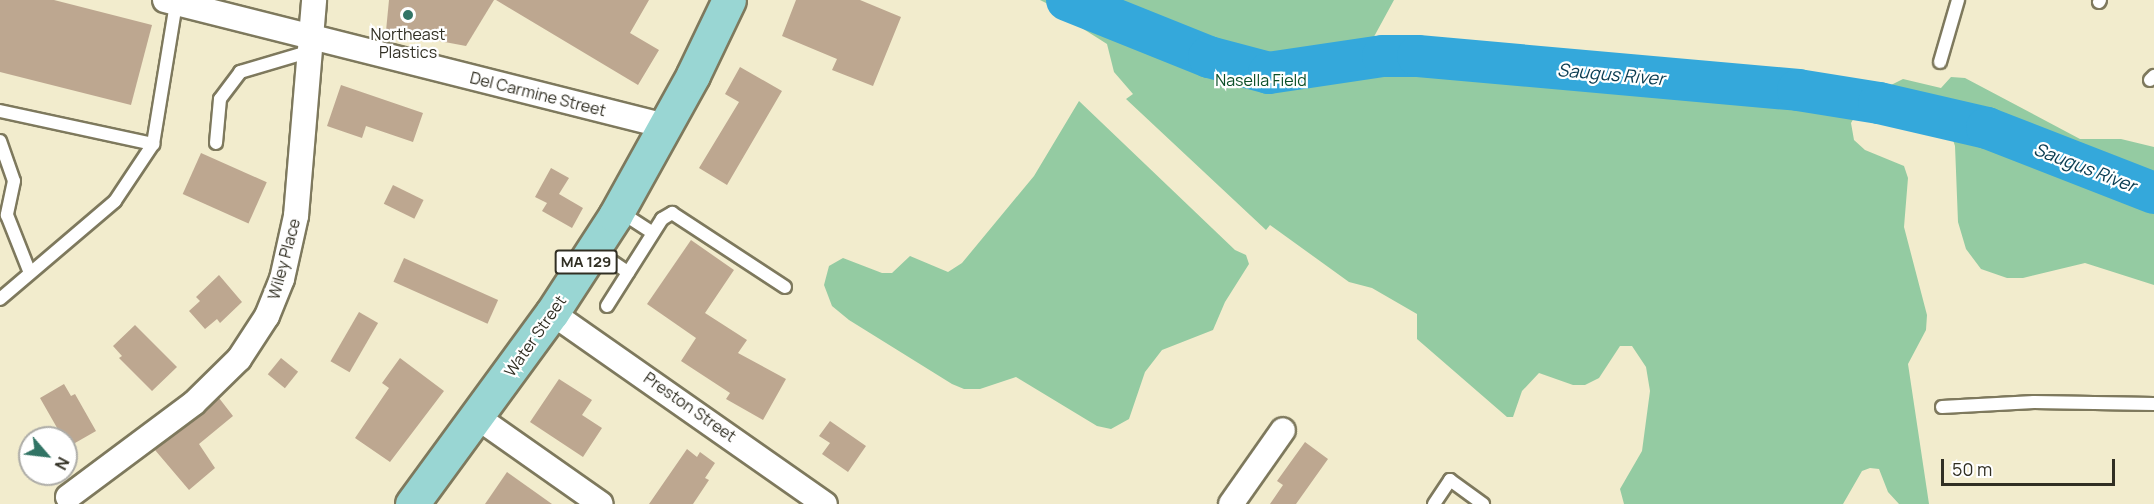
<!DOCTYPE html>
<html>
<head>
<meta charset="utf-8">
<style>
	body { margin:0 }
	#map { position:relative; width:2154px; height:504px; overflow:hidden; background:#f2eccd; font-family:Manrope,sans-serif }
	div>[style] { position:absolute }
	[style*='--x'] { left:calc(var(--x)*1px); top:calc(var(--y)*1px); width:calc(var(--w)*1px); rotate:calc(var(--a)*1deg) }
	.green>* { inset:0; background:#94cba2 }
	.river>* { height:42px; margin:-21px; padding:0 21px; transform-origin:21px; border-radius:21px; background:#34a8db }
	.building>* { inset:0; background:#bda790; transform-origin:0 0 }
	.roads { filter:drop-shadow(2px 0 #7e795d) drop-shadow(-2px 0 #7e795d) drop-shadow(0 2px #7e795d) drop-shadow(0 -2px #7e795d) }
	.service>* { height:12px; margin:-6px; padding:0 6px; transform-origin:6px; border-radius:6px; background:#fff }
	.minor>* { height:24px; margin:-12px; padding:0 12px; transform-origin:12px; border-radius:12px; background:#fff }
	.primary>* { height:33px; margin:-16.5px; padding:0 16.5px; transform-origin:16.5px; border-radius:16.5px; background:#99d6d3 }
	.dots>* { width:16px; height:16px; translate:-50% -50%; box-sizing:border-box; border:3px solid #fff; border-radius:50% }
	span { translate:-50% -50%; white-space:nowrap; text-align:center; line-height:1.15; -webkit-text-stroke:4.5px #fff; paint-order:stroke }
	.shield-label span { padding:2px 4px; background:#fff; border:2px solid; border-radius:4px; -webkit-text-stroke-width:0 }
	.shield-label { font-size:15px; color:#312f23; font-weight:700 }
	.poi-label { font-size:16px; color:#312f23 }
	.park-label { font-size:16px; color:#0c4f28 }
	.street-label { font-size:16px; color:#312f23 }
	.water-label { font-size:18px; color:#093b50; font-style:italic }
	.north { position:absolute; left:18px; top:426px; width:60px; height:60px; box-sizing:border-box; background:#fff; border:2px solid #adaca7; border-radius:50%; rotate:118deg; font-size:16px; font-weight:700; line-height:24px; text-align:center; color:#312f23 }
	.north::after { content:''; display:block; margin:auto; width:21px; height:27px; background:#317465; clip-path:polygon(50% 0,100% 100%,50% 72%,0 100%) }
	.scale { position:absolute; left:1941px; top:459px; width:174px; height:27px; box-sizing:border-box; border:3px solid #312f23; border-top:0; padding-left:8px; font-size:18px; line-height:21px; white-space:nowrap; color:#312f23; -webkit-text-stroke:4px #fff; paint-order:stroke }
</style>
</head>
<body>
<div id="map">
	<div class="green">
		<div style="clip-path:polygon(1040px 0,1394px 0,1370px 44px,1525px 61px,1865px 81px,1885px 88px,1903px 79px,1941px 88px,1951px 77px,1965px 78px,2080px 139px,2121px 139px,2154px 147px,2154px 285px,2085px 263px,2023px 278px,2007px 278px,1981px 269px,1966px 249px,1958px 222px,1955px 146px,1950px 131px,1934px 122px,1921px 127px,1857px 113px,1851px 123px,1854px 140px,1865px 150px,1904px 166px,1908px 178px,1904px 227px,1927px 315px,1926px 330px,1908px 364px,1929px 504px,1899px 504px,1888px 492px,1879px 469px,1870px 468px,1862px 471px,1843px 504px,1624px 504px,1620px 489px,1642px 451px,1650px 391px,1646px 367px,1632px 346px,1620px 346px,1599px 378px,1585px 385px,1573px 385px,1539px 373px,1522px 391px,1513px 417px,1507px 417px,1417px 339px,1417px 314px,1372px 288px,1349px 282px,1270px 225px,1266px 230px,1126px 99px,1133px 94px,1114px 72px,1107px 44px,1077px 25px,1072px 16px)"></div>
		<div style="clip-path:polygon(1079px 101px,1235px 250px,1246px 255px,1249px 264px,1225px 302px,1213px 330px,1162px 350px,1145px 372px,1129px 419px,1111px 429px,1097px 426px,1016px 377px,980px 389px,964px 389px,952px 384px,849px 320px,832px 306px,824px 285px,829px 266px,843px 258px,882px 273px,892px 273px,910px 256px,948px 272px,962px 263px,1034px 176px)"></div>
	</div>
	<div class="river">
		<div style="--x:1067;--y:0;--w:153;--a:21.9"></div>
		<div style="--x:1209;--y:57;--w:62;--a:14.9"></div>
		<div style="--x:1269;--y:73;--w:115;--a:-8.5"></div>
		<div style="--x:1383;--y:56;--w:35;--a:0"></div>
		<div style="--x:1418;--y:56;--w:382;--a:5.1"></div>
		<div style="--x:1798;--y:90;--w:82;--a:9.1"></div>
		<div style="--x:1879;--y:103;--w:111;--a:13"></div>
		<div style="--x:1987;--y:128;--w:179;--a:21.3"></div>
	</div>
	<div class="building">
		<div style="clip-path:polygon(0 0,54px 0,152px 25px,131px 105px,0 72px)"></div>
		<div style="clip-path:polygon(389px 0,494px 0,466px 46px,386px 31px)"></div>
		<div style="clip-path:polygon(496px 0,649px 0,630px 33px,659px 50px,638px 85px)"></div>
		<div style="clip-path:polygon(796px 0,860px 0,901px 17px,873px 86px,832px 70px,837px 59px,782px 36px)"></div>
		<div style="clip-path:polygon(740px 67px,782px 91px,727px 185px,699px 168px,739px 102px,725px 94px)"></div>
		<div style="clip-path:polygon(341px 85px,423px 113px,413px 142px,366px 126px,362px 138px,327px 126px)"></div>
		<div style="left:201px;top:153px;width:72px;height:45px;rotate:24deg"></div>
		<div style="clip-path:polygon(551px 168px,569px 178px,559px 194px,583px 208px,572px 228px,542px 211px,547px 203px,535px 197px)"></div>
		<div style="left:393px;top:185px;width:34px;height:21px;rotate:26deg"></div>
		<div style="clip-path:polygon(691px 240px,734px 270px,705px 313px,747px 340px,738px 353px,786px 379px,763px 420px,726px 399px,730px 393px,681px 361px,696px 338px,647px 304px)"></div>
		<div style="left:404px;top:258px;width:103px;height:26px;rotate:24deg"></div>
		<div style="clip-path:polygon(219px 275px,242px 302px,220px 323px,217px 319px,205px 329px,189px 311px,200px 301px,196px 297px)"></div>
		<div style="left:359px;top:312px;width:22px;height:57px;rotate:30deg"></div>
		<div style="clip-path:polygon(135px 325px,177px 367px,152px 391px,119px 358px,122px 356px,113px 346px)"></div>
		<div style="left:281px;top:358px;width:22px;height:21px;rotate:39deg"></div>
		<div style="clip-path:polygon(400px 358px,444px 391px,390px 462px,355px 438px,389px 388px,382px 383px)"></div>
		<div style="clip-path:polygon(559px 379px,592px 400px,582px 415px,602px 428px,583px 457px,530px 422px)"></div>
		<div style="clip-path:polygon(64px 384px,71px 396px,75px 394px,96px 431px,68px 447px,40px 398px)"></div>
		<div style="clip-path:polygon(219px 398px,233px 416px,199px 444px,215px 468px,189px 490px,155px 450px)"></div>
		<div style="clip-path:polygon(830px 421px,866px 446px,848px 472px,822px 454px,830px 443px,819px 436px)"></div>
		<div style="clip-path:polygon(1305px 442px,1328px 459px,1296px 504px,1270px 504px,1283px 485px,1277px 481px)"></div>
		<div style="clip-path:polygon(687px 449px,697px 457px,700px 452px,715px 463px,705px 478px,709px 480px,693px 504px,649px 504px)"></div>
		<div style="clip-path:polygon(507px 472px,552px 504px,485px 504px)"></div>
	</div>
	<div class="roads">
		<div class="service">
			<div style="--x:2099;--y:2;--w:2;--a:-63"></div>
			<div style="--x:1940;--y:62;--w:65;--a:-73.8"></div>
			<div style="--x:2150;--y:80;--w:6;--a:-45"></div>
			<div style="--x:0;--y:111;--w:157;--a:12.2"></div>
			<div style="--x:0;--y:141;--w:42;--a:70.7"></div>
			<div style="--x:14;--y:181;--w:35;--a:102"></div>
			<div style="--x:7;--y:215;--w:62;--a:68.4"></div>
			<div style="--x:216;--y:143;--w:44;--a:-84.8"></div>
			<div style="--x:220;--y:99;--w:34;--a:-53"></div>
			<div style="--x:240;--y:72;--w:74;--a:-16.5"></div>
			<div style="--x:619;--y:211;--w:40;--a:32.9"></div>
			<div style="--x:595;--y:250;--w:40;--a:34"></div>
			<div style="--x:0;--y:299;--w:151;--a:-40.4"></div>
			<div style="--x:115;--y:201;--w:69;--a:-56.3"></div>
			<div style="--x:153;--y:144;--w:143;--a:-80.7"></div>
			<div style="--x:607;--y:306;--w:103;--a:-57.7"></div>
			<div style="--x:662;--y:219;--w:12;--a:-31"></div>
			<div style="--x:672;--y:213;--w:135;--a:33.2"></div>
			<div style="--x:1942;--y:407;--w:92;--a:-3.1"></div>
			<div style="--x:2034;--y:402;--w:120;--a:1"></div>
			<div style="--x:1434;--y:504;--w:29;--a:-56"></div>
			<div style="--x:1450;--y:480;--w:41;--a:36"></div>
		</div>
		<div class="minor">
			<div style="--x:165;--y:0;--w:517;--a:14.12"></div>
			<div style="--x:552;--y:313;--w:333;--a:35"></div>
			<div style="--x:477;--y:417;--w:151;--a:35.1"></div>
			<div style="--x:68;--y:497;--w:157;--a:-36.7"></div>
			<div style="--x:194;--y:403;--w:63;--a:-44.4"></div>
			<div style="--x:239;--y:359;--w:51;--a:-56.9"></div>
			<div style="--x:267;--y:316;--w:40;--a:-68"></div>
			<div style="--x:282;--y:279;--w:65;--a:-77.5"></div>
			<div style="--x:296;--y:216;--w:217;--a:-85.2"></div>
			<div style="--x:1231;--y:504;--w:90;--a:-54.9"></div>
		</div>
		<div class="primary">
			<div style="--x:412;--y:504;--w:237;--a:-53.8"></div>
			<div style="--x:552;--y:313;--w:116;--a:-57"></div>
			<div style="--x:615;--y:216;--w:161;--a:-61"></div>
			<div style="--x:693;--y:75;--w:83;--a:-64.4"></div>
		</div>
	</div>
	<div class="dots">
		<div style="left:408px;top:15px;background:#317465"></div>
	</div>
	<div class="shield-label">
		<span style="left:586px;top:262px">MA 129</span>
	</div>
	<div class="poi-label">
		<span style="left:408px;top:43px">Northeast<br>Plastics</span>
	</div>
	<div class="park-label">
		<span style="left:1261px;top:80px">Nasella Field</span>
	</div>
	<div class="street-label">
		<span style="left:538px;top:94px;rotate:14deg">Del Carmine Street</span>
		<span style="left:284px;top:259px;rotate:-75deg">Wiley Place</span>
		<span style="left:535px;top:336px;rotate:-55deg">Water Street</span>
		<span style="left:690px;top:407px;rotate:35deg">Preston Street</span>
	</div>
	<div class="water-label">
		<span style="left:1611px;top:74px;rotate:5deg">Saugus River</span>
		<span style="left:2085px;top:167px;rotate:21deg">Saugus River</span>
	</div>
	<div class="north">N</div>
	<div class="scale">50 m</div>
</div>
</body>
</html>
